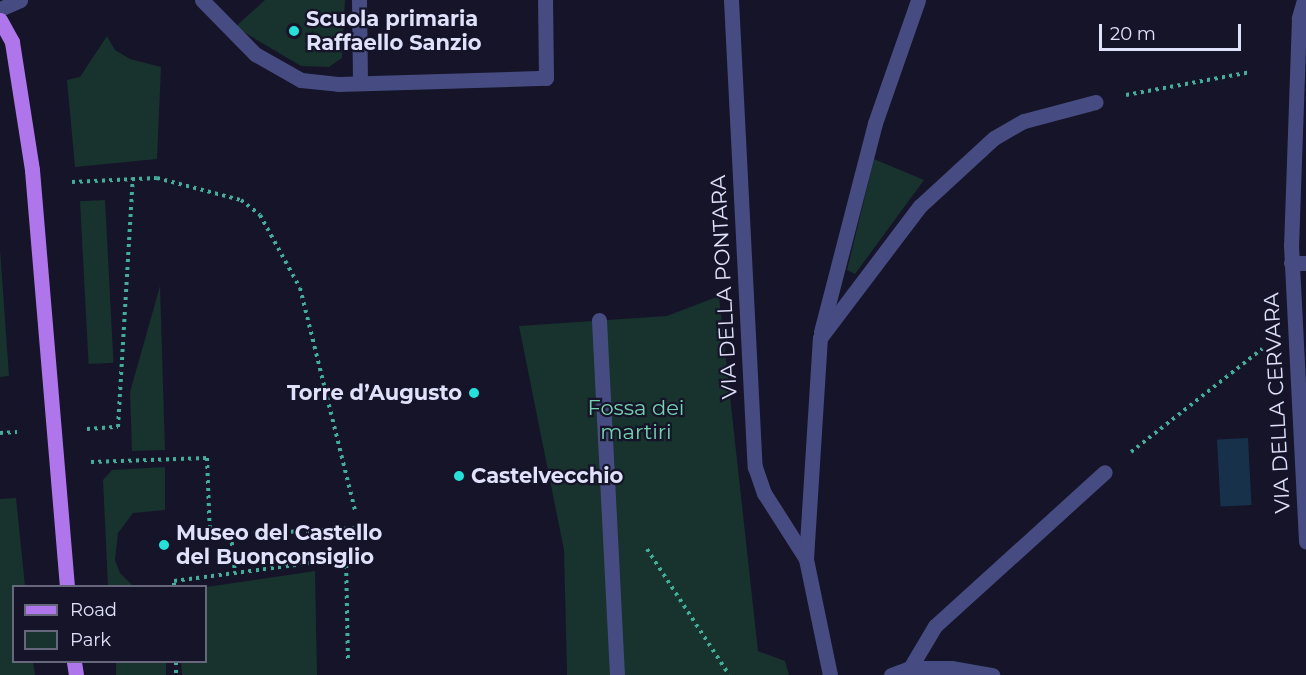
<!DOCTYPE html>
<html>
<head>
<meta charset="utf-8">
<style>
	body { margin:0 }
	#map { position:relative; width:1306px; height:675px; overflow:hidden; background:#151429; font-family:Montserrat,sans-serif }
	div>[style] { position:absolute }
	[style*='--x'] { left:calc(var(--x)*1px); top:calc(var(--y)*1px); width:calc(var(--w)*1px); rotate:calc(var(--a)*1deg) }
	.green>* { inset:0; background:#18322d; transform-origin:0 0 }
	.water>* { inset:0; background:#17314a; transform-origin:0 0 }
	.path>* { height:4px; margin-top:-2px; transform-origin:0; background:repeating-linear-gradient(90deg,#42ad98 0 3px,transparent 0 7.5px) }
	.minor>* { height:15px; margin:-7.5px; padding:0 7.5px; transform-origin:7.5px; border-radius:7.5px; background:#464c81 }
	.major>* { height:15px; margin:-7.5px; padding:0 7.5px; transform-origin:7.5px; border-radius:7.5px; background:#af76ec }
	.dots>* { width:16px; height:16px; translate:-50% -50%; box-sizing:border-box; border:3px solid #151429; border-radius:50% }
	span { translate:-50% -50%; white-space:nowrap; text-align:center; line-height:1.15; -webkit-text-stroke:4.5px #151429; paint-order:stroke }
	.poi-label { font-size:21px; color:#e0e1fb; font-weight:700 }
	.left { translate:0 -50%; text-align:left }
	.right { translate:-100% -50%; text-align:right }
	.street-label { font-size:21px; color:#e0e1fb }
	.park-label { font-size:21px; color:#75d3ae }
	.legend { position:absolute; left:12px; top:585px; width:195px; height:78px; box-sizing:border-box; background:#151429; border:2px solid #66667d; margin:0; padding:8px 10px; list-style:none; font-size:18px; color:#e0e1fb }
	.legend li { display:flex; align-items:center; gap:12px; height:30px }
	.legend b { width:30px; border:2px solid #66667d }
	.scale { position:absolute; left:1099px; top:24px; width:142px; height:27px; box-sizing:border-box; border:3px solid #e0e1fb; border-top:0; padding-left:8px; font-size:18px; line-height:21px; white-space:nowrap; color:#e0e1fb; -webkit-text-stroke:4px #151429; paint-order:stroke }
</style>
</head>
<body>
<div id="map">
	<div class="green">
		<div style="clip-path:polygon(265px 0,345px 0,342px 58px,329px 67px,301px 66px,235px 27px)"></div>
		<div style="clip-path:polygon(107px 36px,115px 50px,130px 59px,161px 67px,157px 159px,75px 167px,67px 80px,80px 77px)"></div>
		<div style="clip-path:polygon(874px 159px,924px 180px,855px 274px,847px 270px)"></div>
		<div style="left:105px;top:200px;width:163px;height:25px;rotate:87deg"></div>
		<div style="clip-path:polygon(0 249px,9px 376px,0 377px)"></div>
		<div style="clip-path:polygon(160px 286px,165px 450px,132px 451px,130px 392px)"></div>
		<div style="clip-path:polygon(719px 296px,758px 651px,785px 661px,789px 675px,567px 675px,564px 550px,519px 326px,667px 316px)"></div>
		<div style="clip-path:polygon(165px 467px,165px 510px,133px 513px,118px 533px,115px 560px,120px 573px,133px 586px,108px 586px,103px 480px,112px 470px)"></div>
		<div style="clip-path:polygon(16px 498px,25px 586px,14px 586px,14px 662px,33px 662px,35px 675px,0 675px,0 499px)"></div>
		<div style="clip-path:polygon(315px 571px,317px 675px,182px 675px,181px 662px,206px 662px,206px 587px)"></div>
		<div style="left:116px;top:662px;width:50px;height:13px"></div>
	</div>
	<div class="water">
		<div style="left:1248px;top:438px;width:67px;height:31px;rotate:87deg"></div>
	</div>
	<div class="path">
		<div style="--x:1126;--y:95;--w:127;--a:-10.4"></div>
		<div style="--x:72;--y:182;--w:85;--a:-2.7"></div>
		<div style="--x:157;--y:178;--w:87;--a:14.7"></div>
		<div style="--x:241;--y:200;--w:24;--a:38"></div>
		<div style="--x:260;--y:215;--w:83;--a:61.3"></div>
		<div style="--x:300;--y:288;--w:229;--a:76.1"></div>
		<div style="--x:87;--y:429;--w:31;--a:-4"></div>
		<div style="--x:118;--y:427;--w:250;--a:-86.6"></div>
		<div style="--x:0;--y:433;--w:17;--a:-3"></div>
		<div style="--x:1131;--y:452;--w:167;--a:-38.2"></div>
		<div style="--x:91;--y:462;--w:116;--a:-2"></div>
		<div style="--x:207;--y:458;--w:79;--a:87.8"></div>
		<div style="--x:210;--y:537;--w:21;--a:-5"></div>
		<div style="--x:231;--y:535;--w:38;--a:84"></div>
		<div style="--x:231;--y:535;--w:141;--a:-3.2"></div>
		<div style="--x:647;--y:549;--w:150;--a:56.9"></div>
		<div style="--x:346;--y:558;--w:102;--a:88.9"></div>
		<div style="--x:174;--y:586;--w:5;--a:-90"></div>
		<div style="--x:174;--y:581;--w:185;--a:-7.5"></div>
		<div style="--x:357;--y:557;--w:10;--a:-96"></div>
		<div style="--x:176;--y:662;--w:13;--a:90"></div>
	</div>
	<div class="minor">
		<div style="--x:202;--y:0;--w:76;--a:45.5"></div>
		<div style="--x:255;--y:54;--w:53;--a:29.5"></div>
		<div style="--x:301;--y:80;--w:37;--a:6"></div>
		<div style="--x:338;--y:84;--w:208;--a:-1.7"></div>
		<div style="--x:546;--y:78;--w:78;--a:-90.7"></div>
		<div style="--x:359;--y:0;--w:82;--a:89.3"></div>
		<div style="--x:731;--y:0;--w:468;--a:87.1"></div>
		<div style="--x:755;--y:467;--w:28;--a:71"></div>
		<div style="--x:764;--y:493;--w:78;--a:57.5"></div>
		<div style="--x:1304;--y:0;--w:19;--a:106"></div>
		<div style="--x:1299;--y:18;--w:227;--a:92"></div>
		<div style="--x:1291;--y:245;--w:297;--a:87.1"></div>
		<div style="--x:0;--y:9;--w:22;--a:-24"></div>
		<div style="--x:1291;--y:263;--w:15;--a:0"></div>
		<div style="--x:599;--y:320;--w:355;--a:87.1"></div>
		<div style="--x:821;--y:332;--w:216;--a:-75.5"></div>
		<div style="--x:875;--y:123;--w:130;--a:-70.7"></div>
		<div style="--x:910;--y:668;--w:49;--a:-59.2"></div>
		<div style="--x:935;--y:626;--w:229;--a:-42.2"></div>
		<div style="--x:830;--y:675;--w:118;--a:-101.7"></div>
		<div style="--x:806;--y:559;--w:221;--a:-86.4"></div>
		<div style="--x:820;--y:338;--w:166;--a:-52.9"></div>
		<div style="--x:920;--y:206;--w:100;--a:-42.6"></div>
		<div style="--x:994;--y:138;--w:34;--a:-30"></div>
		<div style="--x:1024;--y:121;--w:74;--a:-14.8"></div>
		<div style="--x:891;--y:675;--w:20;--a:-20"></div>
		<div style="--x:910;--y:668;--w:41;--a:0"></div>
		<div style="--x:951;--y:668;--w:42;--a:9.7"></div>
	</div>
	<div class="major">
		<div style="--x:0;--y:20;--w:25;--a:61"></div>
		<div style="--x:12;--y:42;--w:130;--a:81.1"></div>
		<div style="--x:32;--y:170;--w:417;--a:85.2"></div>
		<div style="--x:74;--y:662;--w:13;--a:81"></div>
	</div>
	<div class="dots">
		<div style="left:294px;top:31px;background:#26e1da"></div>
		<div style="left:474px;top:393px;background:#26e1da"></div>
		<div style="left:459px;top:476px;background:#26e1da"></div>
		<div style="left:164px;top:545px;background:#26e1da"></div>
	</div>
	<div class="poi-label">
		<span class="left" style="left:306px;top:31px">Scuola primaria<br>Raffaello Sanzio</span>
		<span class="right" style="left:462px;top:393px">Torre d’Augusto</span>
		<span class="left" style="left:471px;top:476px">Castelvecchio</span>
		<span class="left" style="left:176px;top:545px">Museo del Castello<br>del Buonconsiglio</span>
	</div>
	<div class="street-label">
		<span style="left:724px;top:287px;rotate:-93deg">VIA DELLA PONTARA</span>
		<span style="left:1277px;top:403px;rotate:-93deg">VIA DELLA CERVARA</span>
	</div>
	<div class="park-label">
		<span style="left:636px;top:420px">Fossa dei<br>martiri</span>
	</div>
	<ul class="legend">
	<li><b style="height:8px;background:#af76ec"></b>Road</li>
	<li><b style="height:16px;background:#18322d"></b>Park</li>
	</ul>
	<div class="scale">20 m</div>
</div>
</body>
</html>
